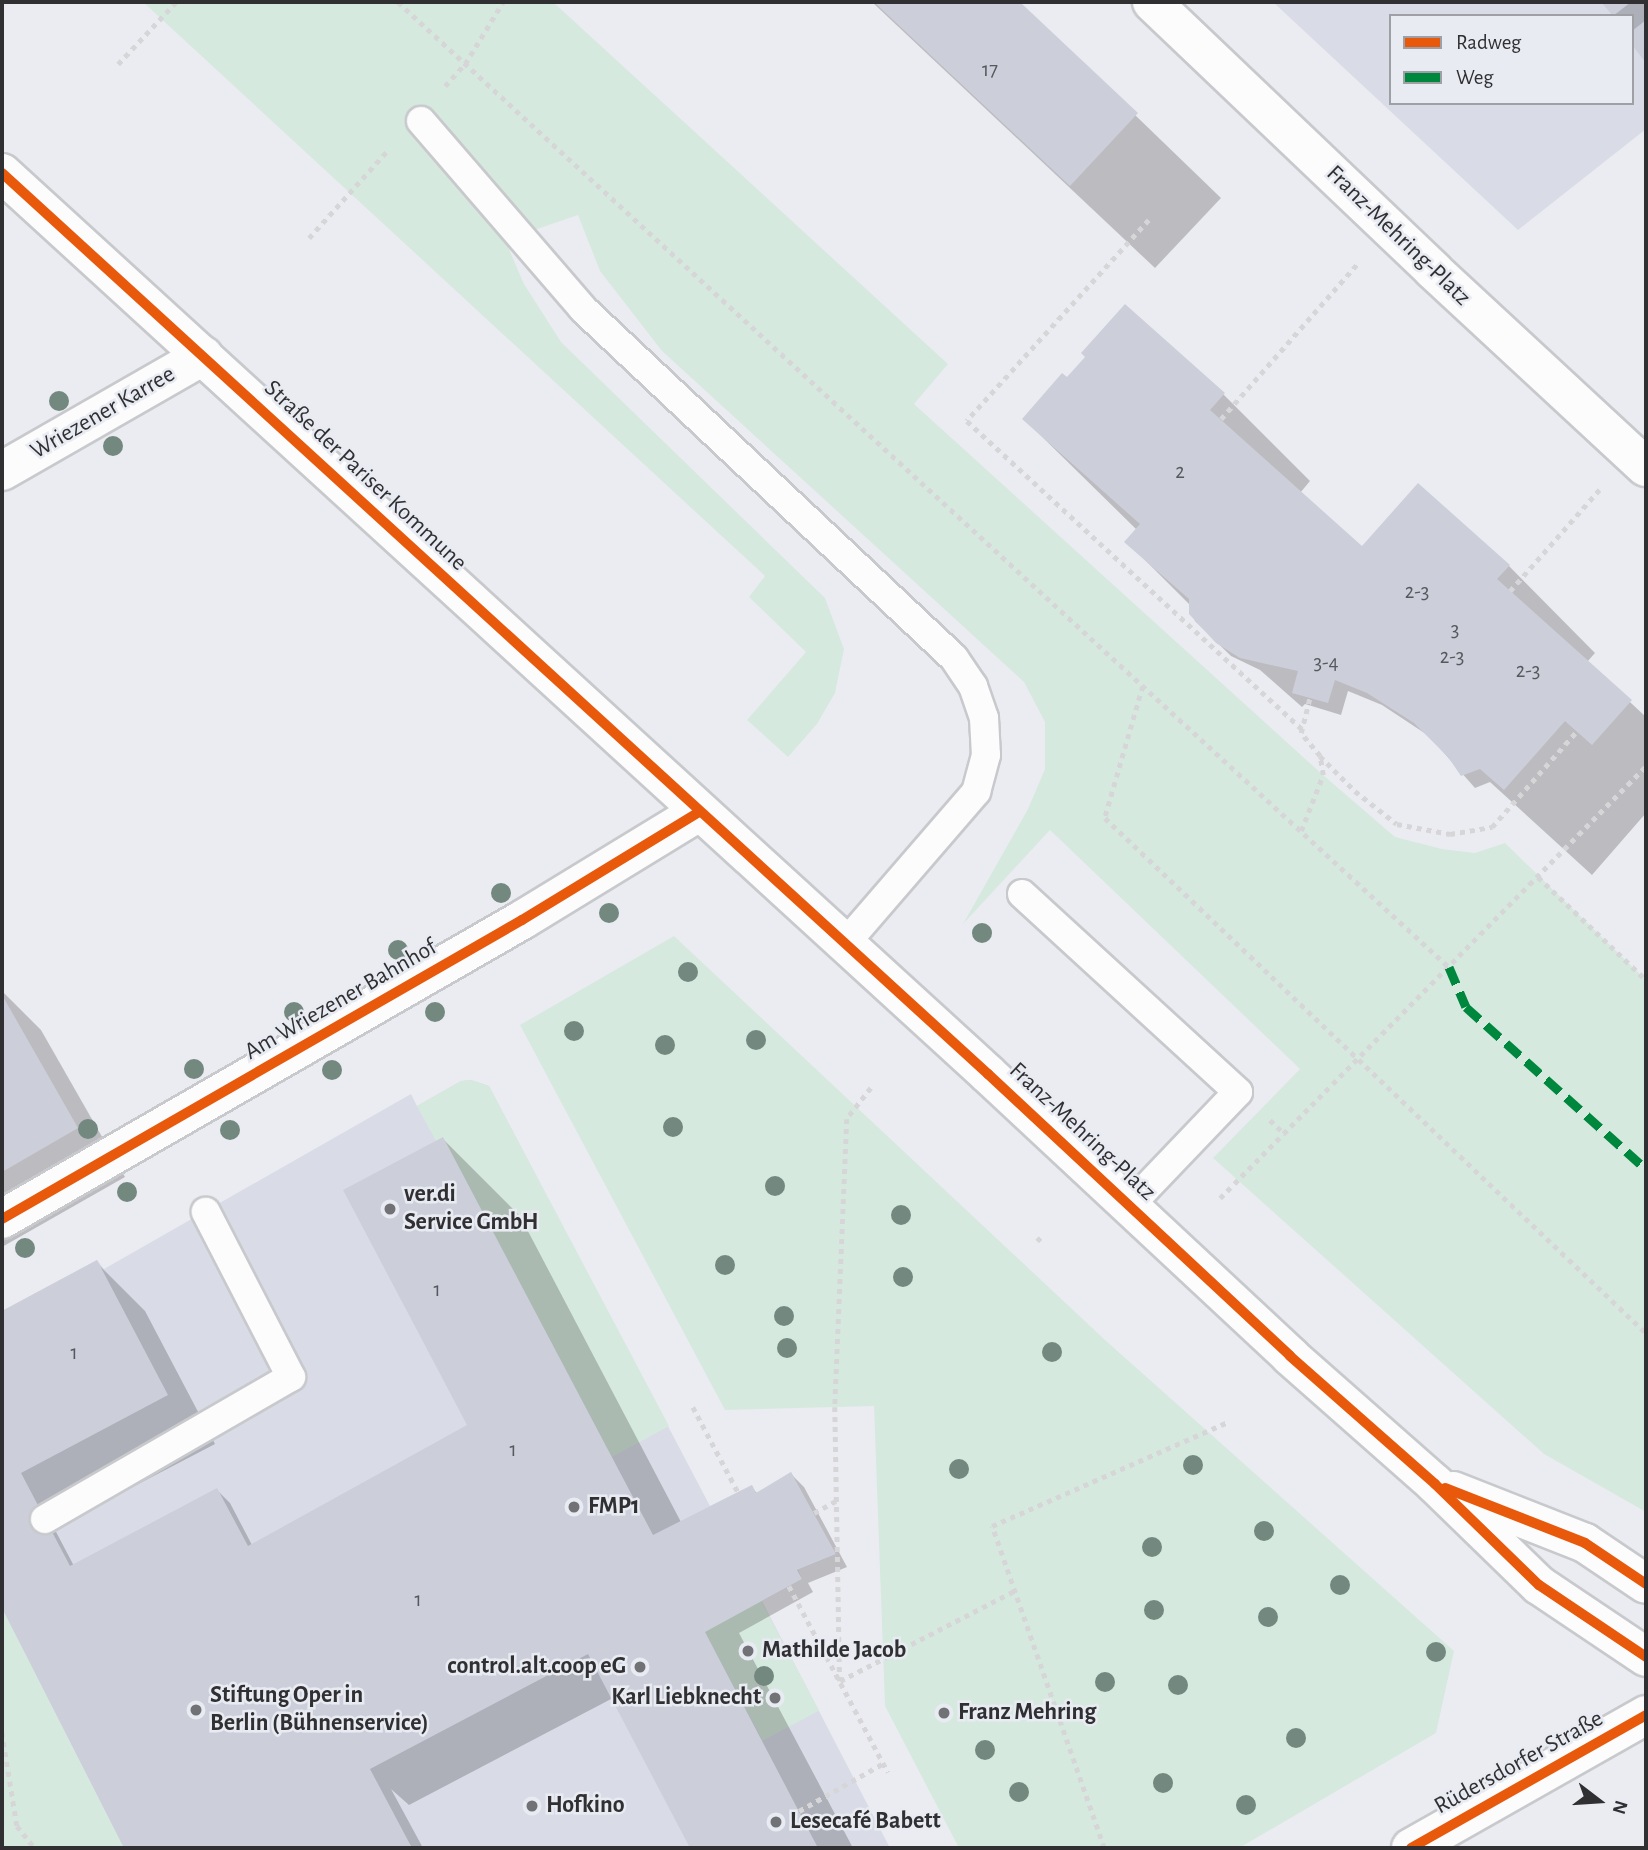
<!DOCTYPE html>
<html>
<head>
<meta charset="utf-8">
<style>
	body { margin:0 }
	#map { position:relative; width:1648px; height:1850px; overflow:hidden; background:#ebecf1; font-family:"Alegreya Sans",sans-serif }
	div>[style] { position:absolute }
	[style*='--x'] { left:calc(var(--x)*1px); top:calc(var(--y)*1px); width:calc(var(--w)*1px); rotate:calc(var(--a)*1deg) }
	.built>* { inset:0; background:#d9dce6 }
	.green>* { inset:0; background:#d6e9de; transform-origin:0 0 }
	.shadow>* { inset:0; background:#0003 }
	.building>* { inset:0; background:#cccfda }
	.path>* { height:4.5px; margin-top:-2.25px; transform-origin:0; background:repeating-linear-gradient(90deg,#d6d6d8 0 5px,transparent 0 10px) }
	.roads { filter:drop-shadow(2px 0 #c8c9cc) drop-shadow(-2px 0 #c8c9cc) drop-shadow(0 2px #c8c9cc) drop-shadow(0 -2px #c8c9cc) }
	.service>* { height:28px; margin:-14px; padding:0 14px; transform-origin:14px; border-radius:14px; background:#fcfcfd }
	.minor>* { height:38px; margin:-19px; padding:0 19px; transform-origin:19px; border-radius:19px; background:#fcfcfd }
	.tertiary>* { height:38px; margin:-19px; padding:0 19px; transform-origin:19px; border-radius:19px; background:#fcfcfd }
	.quiet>* { height:9px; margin-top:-4.5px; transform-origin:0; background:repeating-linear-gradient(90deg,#00873e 0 18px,transparent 0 27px) }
	.cycleway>* { height:10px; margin:-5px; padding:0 5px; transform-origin:5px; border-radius:5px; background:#e8590c }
	.trees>* { width:20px; height:20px; margin:-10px; border-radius:50%; background:#73887f }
	.dots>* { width:19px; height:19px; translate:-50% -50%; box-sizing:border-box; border:4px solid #e9ebf3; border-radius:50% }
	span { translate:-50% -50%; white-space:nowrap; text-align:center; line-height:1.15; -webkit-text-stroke:5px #e9ebf3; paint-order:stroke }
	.number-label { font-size:21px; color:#57585d }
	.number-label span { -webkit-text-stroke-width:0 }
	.street-label { font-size:24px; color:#303033 }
	.poi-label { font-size:24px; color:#303033; font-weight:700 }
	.left { translate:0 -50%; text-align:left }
	.right { translate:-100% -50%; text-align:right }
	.frame { position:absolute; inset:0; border:4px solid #303033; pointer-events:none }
	.legend { position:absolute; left:1389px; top:14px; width:245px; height:91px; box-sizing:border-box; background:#e9ebf3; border:2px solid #9fa0a6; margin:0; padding:9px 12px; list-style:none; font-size:21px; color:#303033 }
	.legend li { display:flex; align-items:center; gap:14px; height:35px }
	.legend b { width:35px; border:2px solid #9fa0a6 }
	.north { position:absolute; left:1564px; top:1766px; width:70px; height:70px; -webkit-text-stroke:5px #e9ebf3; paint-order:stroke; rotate:107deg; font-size:19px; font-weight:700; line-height:28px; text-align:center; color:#303033 }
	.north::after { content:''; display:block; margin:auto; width:24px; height:32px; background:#303033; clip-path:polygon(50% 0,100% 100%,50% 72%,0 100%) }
</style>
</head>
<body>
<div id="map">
	<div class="built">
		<div style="clip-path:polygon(evenodd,1273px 2px,1646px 2px,1646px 129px,1518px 230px,1273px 2px,1391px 16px,1632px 16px,1632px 103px,1391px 103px,1391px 16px)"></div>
		<div style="clip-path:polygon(471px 1080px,489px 1086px,710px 1506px,752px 1485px,756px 1493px,791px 1472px,836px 1554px,798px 1570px,802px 1579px,762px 1601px,890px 1848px,2px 1848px,2px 1311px,97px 1260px,104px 1269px,411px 1094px,417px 1106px,461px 1081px)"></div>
	</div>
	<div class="green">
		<div style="clip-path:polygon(143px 2px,553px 2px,948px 364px,914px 404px,1323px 775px,1395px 837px,1442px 849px,1475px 853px,1505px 843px,1646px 980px,1646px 1512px,1544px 1454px,1213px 1158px,1300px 1069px,1050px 830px,963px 924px,1028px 809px,1045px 769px,1045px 722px,1024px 682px,662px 351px,600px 271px,578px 215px,505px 240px,524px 284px,561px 342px,825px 598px,844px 649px,835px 693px,817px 724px,788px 757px,747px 720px,806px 652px,749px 597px,765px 576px)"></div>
		<div style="clip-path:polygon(674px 936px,1104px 1339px,1454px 1651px,1436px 1733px,1239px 1848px,959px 1848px,885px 1706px,874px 1406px,725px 1410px,520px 1025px)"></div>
		<div style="clip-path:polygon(471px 1080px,489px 1086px,669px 1426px,612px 1457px,443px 1138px,436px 1141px,417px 1106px,461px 1081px)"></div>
		<div style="left:761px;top:1601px;width:124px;height:64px;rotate:62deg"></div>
		<div style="clip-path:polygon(2px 1608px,25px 1652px,124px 1848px,2px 1848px)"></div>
	</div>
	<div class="shadow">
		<div style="clip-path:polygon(872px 2px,1018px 2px,1221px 198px,1155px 268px)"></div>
		<div style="clip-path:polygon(1604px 2px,1646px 2px,1646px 60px,1632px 42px,1632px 16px,1614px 16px)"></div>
		<div style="clip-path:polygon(1125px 306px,1224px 395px,1310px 481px,1300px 493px,1362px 548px,1509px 566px,1595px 653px,1587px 662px,1646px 717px,1646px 813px,1592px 875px,1490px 782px,1475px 788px,1429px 736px,1382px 705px,1348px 691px,1341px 715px,1305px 704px,1302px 707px,1260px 670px,1231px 656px,1195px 621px,1189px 604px,1126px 541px,1137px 530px,1024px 419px,1087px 358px)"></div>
		<div style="clip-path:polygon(2px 991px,41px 1030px,125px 1177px,2px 1247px)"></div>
		<div style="clip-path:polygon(443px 1139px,520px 1216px,681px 1522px,751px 1487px,758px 1494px,791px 1474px,804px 1487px,847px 1567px,808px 1583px,813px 1592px,739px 1633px,853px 1848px,692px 1848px,613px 1698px,409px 1805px,391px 1789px,423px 1848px,126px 1848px,2px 1604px,2px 1313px,97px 1263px,145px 1311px,215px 1444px,54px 1528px,74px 1566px,217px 1490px,230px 1503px,252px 1545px,472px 1432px)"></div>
	</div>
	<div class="building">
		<div style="clip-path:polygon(874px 2px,1020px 2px,1138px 113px,1070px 186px)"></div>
		<div style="clip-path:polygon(1601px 2px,1631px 2px,1613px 16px)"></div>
		<div style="clip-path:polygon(1646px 20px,1646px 63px,1632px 45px,1632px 31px)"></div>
		<div style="clip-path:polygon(1125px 304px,1225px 393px,1210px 410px,1362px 546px,1418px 483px,1510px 565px,1497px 579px,1632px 700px,1592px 745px,1565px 721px,1504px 790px,1480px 769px,1461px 776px,1448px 757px,1414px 723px,1367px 693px,1335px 680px,1328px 703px,1292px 693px,1298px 671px,1240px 658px,1216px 643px,1189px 614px,1189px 599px,1124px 542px,1140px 524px,1022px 419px,1062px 373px,1067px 377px,1085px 357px,1081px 353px)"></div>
		<div style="clip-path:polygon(2px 995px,78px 1128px,2px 1172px)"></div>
		<div style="clip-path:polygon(443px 1137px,653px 1535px,752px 1485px,756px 1493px,791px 1472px,836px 1554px,797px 1570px,802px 1579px,705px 1632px,818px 1848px,690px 1848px,588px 1654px,370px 1769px,412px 1848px,124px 1848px,2px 1608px,2px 1311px,97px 1260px,168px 1395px,21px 1473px,70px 1566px,217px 1488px,248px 1546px,467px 1425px,343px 1190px)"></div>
	</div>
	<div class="path">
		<div style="--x:398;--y:2;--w:1427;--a:42.56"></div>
		<div style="--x:118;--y:64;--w:85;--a:-46.9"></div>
		<div style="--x:445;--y:86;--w:30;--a:-48"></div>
		<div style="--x:465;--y:64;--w:73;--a:-58.5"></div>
		<div style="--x:1149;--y:220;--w:271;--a:132.2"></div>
		<div style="--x:967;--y:421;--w:455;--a:42.6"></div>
		<div style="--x:309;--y:238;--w:118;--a:-48.1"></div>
		<div style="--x:1221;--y:419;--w:208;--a:-48.7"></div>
		<div style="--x:1510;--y:591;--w:136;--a:-48.6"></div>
		<div style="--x:1143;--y:686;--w:137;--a:106.1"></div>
		<div style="--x:1105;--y:818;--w:747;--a:43.59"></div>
		<div style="--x:1320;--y:756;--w:49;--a:45"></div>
		<div style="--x:1355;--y:791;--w:53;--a:38.2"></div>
		<div style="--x:1397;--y:824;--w:54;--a:10.7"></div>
		<div style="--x:1450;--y:834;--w:43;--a:-9.5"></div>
		<div style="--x:1492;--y:827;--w:128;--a:-48.5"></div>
		<div style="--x:1301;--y:831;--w:60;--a:-68.6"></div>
		<div style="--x:1323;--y:775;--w:19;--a:-99"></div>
		<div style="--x:1320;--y:756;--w:30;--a:-130"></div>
		<div style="--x:1301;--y:733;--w:36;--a:-76"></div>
		<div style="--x:1538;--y:877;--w:149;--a:43.6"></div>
		<div style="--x:871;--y:1088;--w:39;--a:128"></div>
		<div style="--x:847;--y:1119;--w:288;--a:92.4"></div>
		<div style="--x:835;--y:1407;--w:274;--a:89"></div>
		<div style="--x:840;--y:1681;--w:196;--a:-27.3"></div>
		<div style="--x:1270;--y:1120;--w:21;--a:43"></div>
		<div style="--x:1220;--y:1198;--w:607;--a:-45.4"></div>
		<div style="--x:1037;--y:1241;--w:6;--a:-45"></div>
		<div style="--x:693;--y:1407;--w:96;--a:62.1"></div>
		<div style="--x:814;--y:1513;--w:25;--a:-29"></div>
		<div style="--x:789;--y:1586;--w:211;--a:62"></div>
		<div style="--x:2;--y:1732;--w:95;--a:80.9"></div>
		<div style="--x:17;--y:1826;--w:28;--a:51"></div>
		<div style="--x:799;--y:1811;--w:98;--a:-29.5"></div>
		<div style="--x:1104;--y:1848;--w:341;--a:-109.2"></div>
		<div style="--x:992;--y:1526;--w:258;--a:-23.8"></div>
	</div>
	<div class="roads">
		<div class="service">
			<div style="--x:421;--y:121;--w:248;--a:49.2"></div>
			<div style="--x:583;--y:309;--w:509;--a:43.25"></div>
			<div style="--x:954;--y:658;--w:34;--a:56"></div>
			<div style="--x:973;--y:686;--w:34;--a:71"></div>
			<div style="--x:984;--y:718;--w:37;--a:87"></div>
			<div style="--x:986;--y:755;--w:38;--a:105"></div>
			<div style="--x:976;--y:792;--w:201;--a:130.8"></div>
			<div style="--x:1022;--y:894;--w:293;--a:42.5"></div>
			<div style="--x:1238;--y:1092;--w:156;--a:133.7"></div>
			<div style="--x:45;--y:1519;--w:284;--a:-30"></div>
			<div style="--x:291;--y:1377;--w:186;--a:-117.3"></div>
		</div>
		<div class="minor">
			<div style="--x:1152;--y:2;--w:388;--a:43.6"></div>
			<div style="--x:1433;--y:270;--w:290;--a:42.8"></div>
			<div style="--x:2;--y:471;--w:232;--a:-29.8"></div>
			<div style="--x:2;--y:1219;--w:600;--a:-29.9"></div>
			<div style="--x:522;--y:920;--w:207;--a:-31.4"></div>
		</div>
		<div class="tertiary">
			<div style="--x:2;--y:173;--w:1336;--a:42.42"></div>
			<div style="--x:988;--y:1074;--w:413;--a:43"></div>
			<div style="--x:1290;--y:1356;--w:193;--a:41.4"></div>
			<div style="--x:1435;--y:1484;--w:145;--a:44.2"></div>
			<div style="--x:1539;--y:1585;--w:129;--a:33.9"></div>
			<div style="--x:1453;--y:1491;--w:142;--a:21.5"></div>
			<div style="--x:1585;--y:1543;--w:73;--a:33.9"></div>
			<div style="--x:1411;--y:1848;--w:270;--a:-29.5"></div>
		</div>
	</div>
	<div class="quiet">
		<div style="--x:1449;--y:967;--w:43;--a:67"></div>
		<div style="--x:1466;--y:1007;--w:242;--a:42"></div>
	</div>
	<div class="cycleway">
		<div style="--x:2;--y:173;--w:1336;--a:42.42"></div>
		<div style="--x:988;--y:1074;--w:413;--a:43"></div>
		<div style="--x:1290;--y:1356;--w:193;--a:41.4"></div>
		<div style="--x:1435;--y:1484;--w:145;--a:44.2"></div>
		<div style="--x:1539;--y:1585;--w:129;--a:33.9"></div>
		<div style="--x:2;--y:1219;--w:600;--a:-29.9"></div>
		<div style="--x:522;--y:920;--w:207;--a:-31.4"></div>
		<div style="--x:1445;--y:1488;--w:150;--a:21.4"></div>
		<div style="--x:1585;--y:1543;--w:73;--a:33.9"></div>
		<div style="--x:1411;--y:1848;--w:270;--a:-29.5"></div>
	</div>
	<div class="trees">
		<div style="left:59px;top:401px"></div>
		<div style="left:113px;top:446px"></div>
		<div style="left:501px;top:893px"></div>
		<div style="left:609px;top:913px"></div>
		<div style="left:982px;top:933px"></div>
		<div style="left:398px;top:950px"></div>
		<div style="left:688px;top:972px"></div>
		<div style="left:294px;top:1012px"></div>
		<div style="left:435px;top:1012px"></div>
		<div style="left:574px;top:1031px"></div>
		<div style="left:756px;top:1040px"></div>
		<div style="left:665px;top:1045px"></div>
		<div style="left:194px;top:1069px"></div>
		<div style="left:332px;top:1070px"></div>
		<div style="left:673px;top:1127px"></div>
		<div style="left:88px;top:1129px"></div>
		<div style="left:230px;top:1130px"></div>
		<div style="left:775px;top:1186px"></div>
		<div style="left:127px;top:1192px"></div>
		<div style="left:901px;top:1215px"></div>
		<div style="left:25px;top:1248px"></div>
		<div style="left:725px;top:1265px"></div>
		<div style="left:903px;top:1277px"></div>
		<div style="left:784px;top:1316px"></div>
		<div style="left:787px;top:1348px"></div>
		<div style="left:1052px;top:1352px"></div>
		<div style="left:1193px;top:1465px"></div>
		<div style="left:959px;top:1469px"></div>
		<div style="left:1264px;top:1531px"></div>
		<div style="left:1152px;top:1547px"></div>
		<div style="left:1340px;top:1585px"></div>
		<div style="left:1154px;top:1610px"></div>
		<div style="left:1268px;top:1617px"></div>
		<div style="left:1436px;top:1652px"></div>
		<div style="left:764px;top:1676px"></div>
		<div style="left:1105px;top:1682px"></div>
		<div style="left:1178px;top:1685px"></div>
		<div style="left:1296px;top:1738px"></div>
		<div style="left:985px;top:1750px"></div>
		<div style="left:1163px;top:1783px"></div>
		<div style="left:1019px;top:1792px"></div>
		<div style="left:1246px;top:1805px"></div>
	</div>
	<div class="dots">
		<div style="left:390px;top:1209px;background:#717276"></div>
		<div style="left:574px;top:1507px;background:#717276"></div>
		<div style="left:748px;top:1651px;background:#717276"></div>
		<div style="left:640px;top:1667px;background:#717276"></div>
		<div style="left:775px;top:1698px;background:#717276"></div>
		<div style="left:196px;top:1710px;background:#717276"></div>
		<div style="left:944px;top:1713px;background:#717276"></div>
		<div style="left:532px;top:1806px;background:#717276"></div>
		<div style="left:776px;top:1822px;background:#717276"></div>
	</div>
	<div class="number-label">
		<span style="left:990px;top:70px">17</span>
		<span style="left:1180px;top:472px">2</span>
		<span style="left:1417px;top:592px">2-3</span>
		<span style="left:1455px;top:630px">3</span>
		<span style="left:1452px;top:657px">2-3</span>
		<span style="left:1326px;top:663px">3-4</span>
		<span style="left:1528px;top:671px">2-3</span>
		<span style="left:437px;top:1290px">1</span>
		<span style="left:74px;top:1353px">1</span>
		<span style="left:513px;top:1450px">1</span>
		<span style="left:418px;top:1600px">1</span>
	</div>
	<div class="street-label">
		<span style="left:1398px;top:236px;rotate:44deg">Franz-Mehring-Platz</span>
		<span style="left:103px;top:413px;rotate:-30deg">Wriezener Karree</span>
		<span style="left:365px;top:476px;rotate:43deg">Straße der Pariser Kommune</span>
		<span style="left:341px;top:1000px;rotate:-30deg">Am Wriezener Bahnhof</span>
		<span style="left:1082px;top:1132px;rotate:43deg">Franz-Mehring-Platz</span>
		<span style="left:1519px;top:1763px;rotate:-29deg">Rüdersdorfer Straße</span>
	</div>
	<div class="poi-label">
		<span class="left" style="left:404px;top:1209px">ver.di<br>Service GmbH</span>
		<span class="left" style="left:588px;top:1507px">FMP1</span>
		<span class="left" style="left:762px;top:1651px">Mathilde Jacob</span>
		<span class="right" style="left:626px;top:1667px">control.alt.coop eG</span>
		<span class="left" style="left:210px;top:1710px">Stiftung Oper in<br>Berlin (Bühnenservice)</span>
		<span class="right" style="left:761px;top:1698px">Karl Liebknecht</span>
		<span class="left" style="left:958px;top:1713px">Franz Mehring</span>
		<span class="left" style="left:546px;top:1806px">Hofkino</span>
		<span class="left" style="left:790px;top:1822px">Lesecafé Babett</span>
	</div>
	<div class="frame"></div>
	<ul class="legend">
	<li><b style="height:9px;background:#e8590c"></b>Radweg</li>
	<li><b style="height:9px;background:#00873e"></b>Weg</li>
	</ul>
	<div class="north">N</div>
</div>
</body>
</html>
